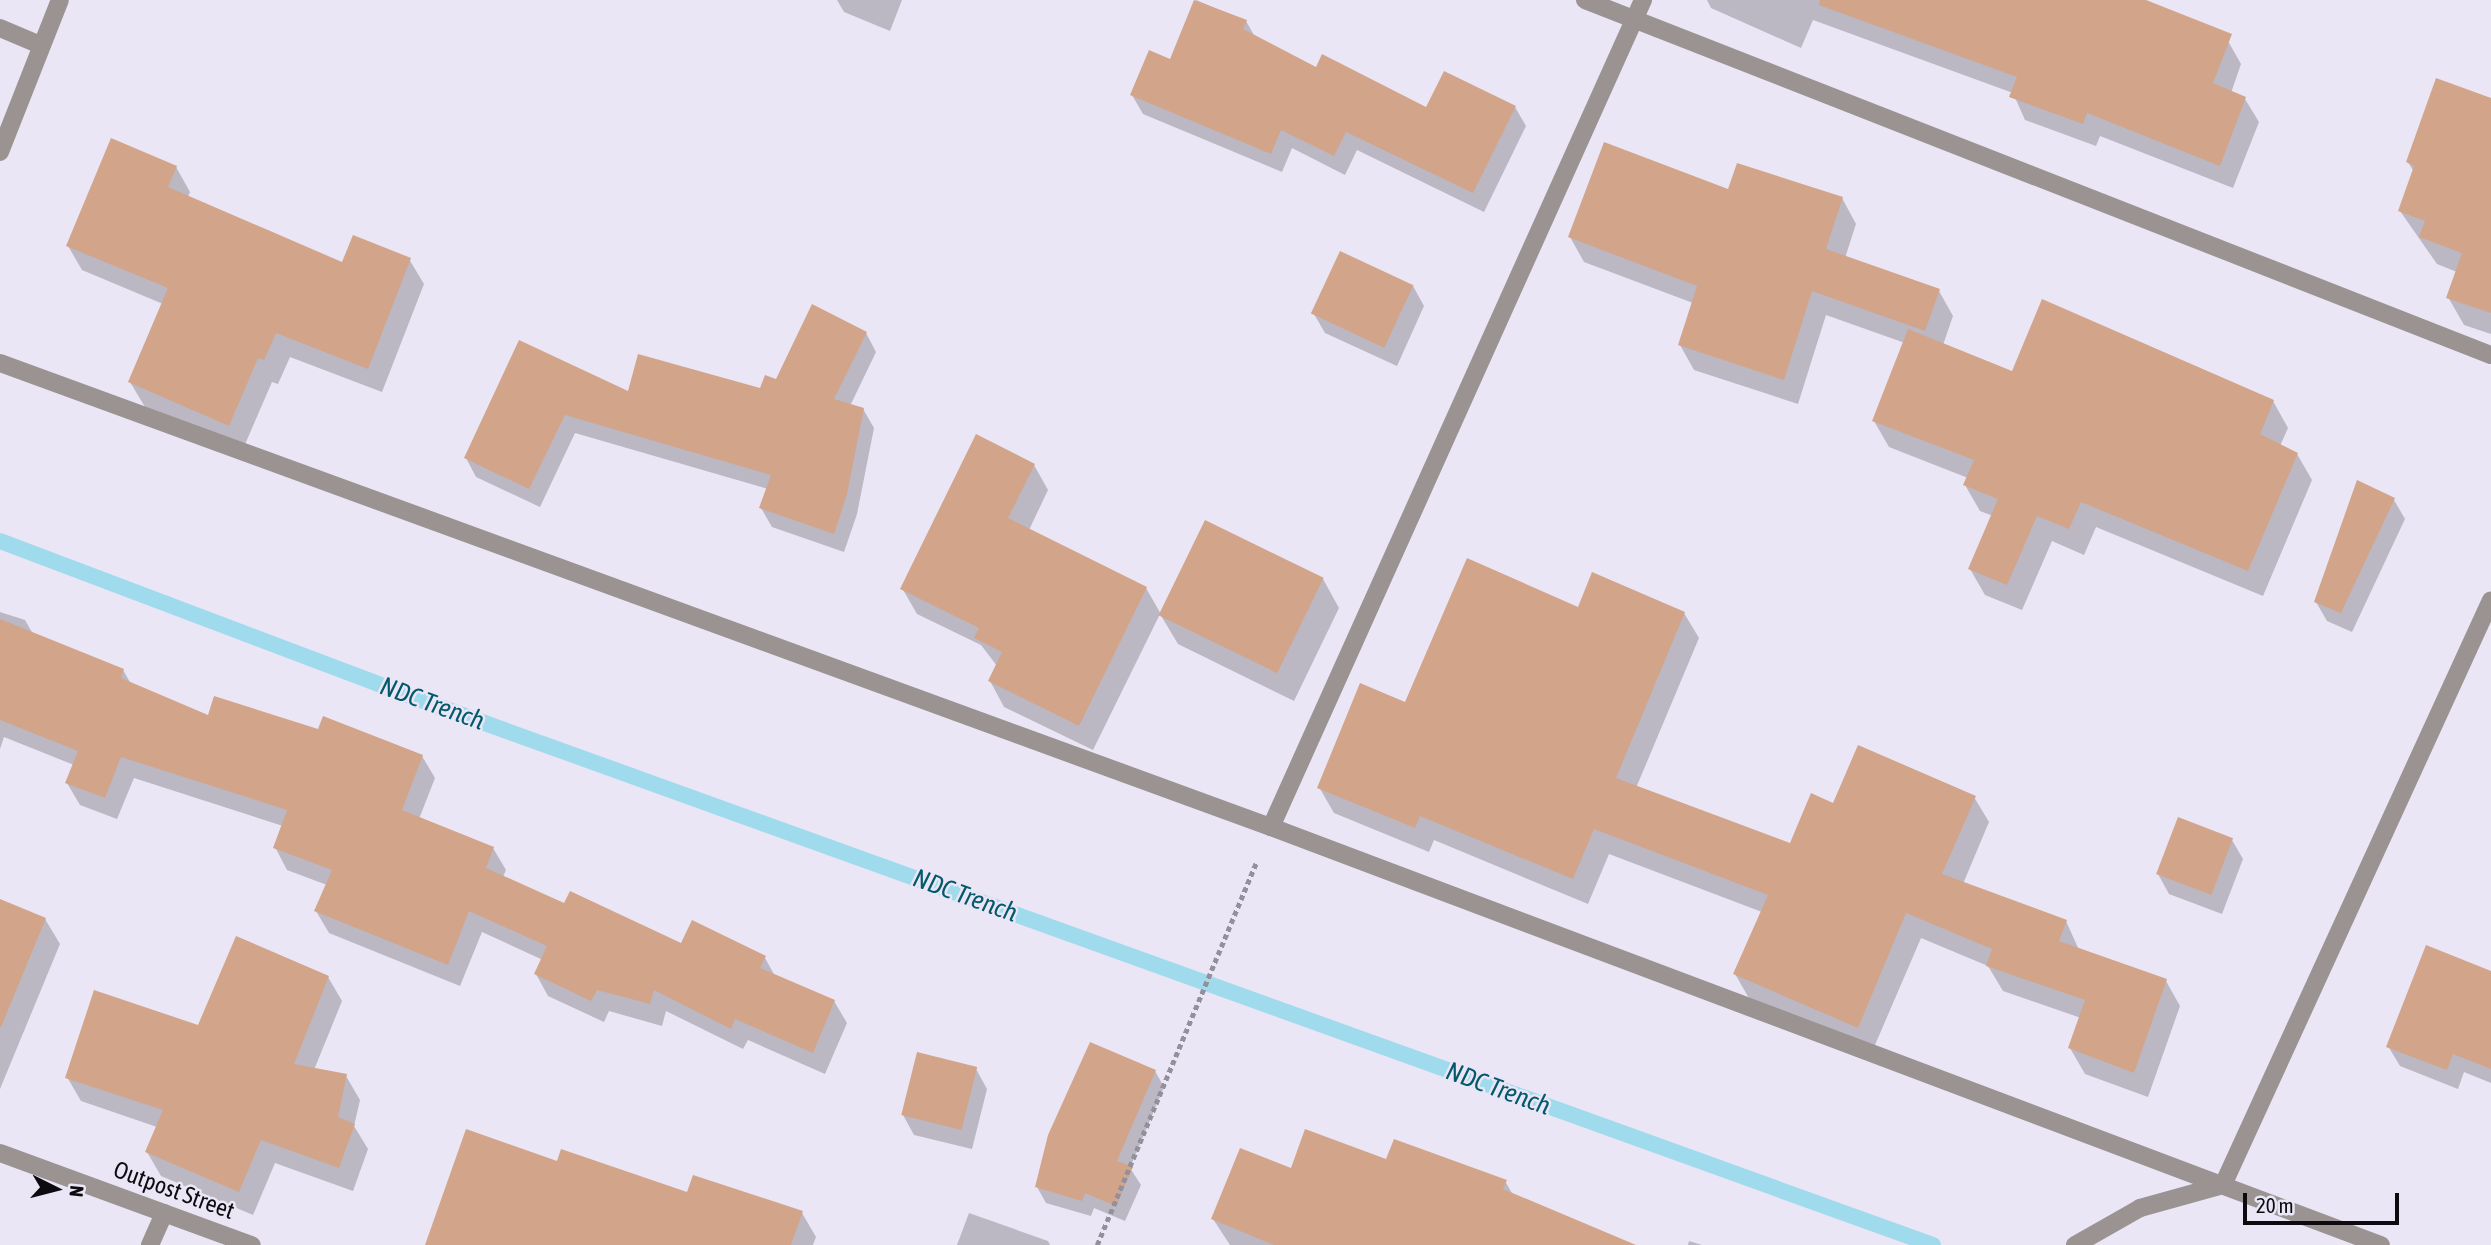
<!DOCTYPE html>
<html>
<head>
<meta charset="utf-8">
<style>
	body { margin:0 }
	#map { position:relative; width:2491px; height:1245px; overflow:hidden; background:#eae6f5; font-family:"Asap Condensed",sans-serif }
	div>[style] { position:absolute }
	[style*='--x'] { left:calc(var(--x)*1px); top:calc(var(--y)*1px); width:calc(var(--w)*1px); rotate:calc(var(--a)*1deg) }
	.shadow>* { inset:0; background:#0003 }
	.stream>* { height:16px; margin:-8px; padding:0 8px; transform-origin:8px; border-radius:8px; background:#9fdbec }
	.building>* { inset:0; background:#d2a48a; transform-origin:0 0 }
	.path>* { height:4.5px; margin-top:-2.25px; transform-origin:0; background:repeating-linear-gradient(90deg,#94909b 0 5px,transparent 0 8.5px) }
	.minor>* { height:18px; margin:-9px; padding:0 9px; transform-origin:9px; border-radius:9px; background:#9b9392 }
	span { translate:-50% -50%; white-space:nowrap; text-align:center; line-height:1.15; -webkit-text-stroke:5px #eae6f5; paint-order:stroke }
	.street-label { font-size:24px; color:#0d0b10 }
	.water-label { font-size:26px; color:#045a6c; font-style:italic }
	.north { position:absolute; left:21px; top:1154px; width:70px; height:70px; -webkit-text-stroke:5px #eae6f5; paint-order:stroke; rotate:96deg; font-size:19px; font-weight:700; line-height:28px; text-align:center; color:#0d0b10 }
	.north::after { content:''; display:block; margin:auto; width:24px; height:32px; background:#0d0b10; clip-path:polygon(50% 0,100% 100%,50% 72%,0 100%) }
	.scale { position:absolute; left:2243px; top:1193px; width:156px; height:32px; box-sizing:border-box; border:4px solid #0d0b10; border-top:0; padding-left:9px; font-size:21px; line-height:24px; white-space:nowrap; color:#0d0b10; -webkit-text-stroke:5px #eae6f5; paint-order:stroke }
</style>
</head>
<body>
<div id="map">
	<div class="shadow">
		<div style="clip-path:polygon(837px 0,902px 0,890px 31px,844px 12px)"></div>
		<div style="clip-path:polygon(1196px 0,1246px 21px,1255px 37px,1317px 69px,1427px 109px,1515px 107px,1526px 126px,1484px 212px,1357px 150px,1345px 175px,1292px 148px,1282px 172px,1143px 114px,1132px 95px,1171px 61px)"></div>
		<div style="clip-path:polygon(1707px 0,2115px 0,2228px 41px,2241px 64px,2231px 93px,2245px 99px,2259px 122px,2233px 188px,2100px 136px,2096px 146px,2025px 120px,2013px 93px,1813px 20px,1801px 48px,1711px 8px)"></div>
		<div style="clip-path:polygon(2491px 100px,2491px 334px,2464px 325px,2448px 297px,2457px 272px,2437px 264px,2400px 211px,2414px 172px,2408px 162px)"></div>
		<div style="clip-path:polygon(176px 167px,190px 192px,188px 197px,343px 264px,409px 259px,424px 284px,382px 392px,290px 357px,278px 384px,272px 382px,243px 449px,145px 407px,130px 382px,163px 304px,82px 270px,68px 246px)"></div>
		<div style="clip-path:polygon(1730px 191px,1842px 198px,1856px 224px,1845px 258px,1939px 291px,1953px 316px,1943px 345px,2013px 373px,2273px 401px,2288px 428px,2280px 446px,2297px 454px,2312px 480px,2263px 596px,2096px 527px,2084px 555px,2052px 541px,2022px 610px,1985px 595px,1970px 569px,1993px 516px,1980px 511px,1965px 485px,1968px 478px,1889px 447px,1874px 421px,1905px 343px,1826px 315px,1798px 404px,1694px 370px,1680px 345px,1693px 303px,1584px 262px,1570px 237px)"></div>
		<div style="clip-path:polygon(1413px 286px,1424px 306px,1397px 366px,1325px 333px,1314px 314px)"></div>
		<div style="clip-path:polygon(866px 333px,876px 352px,850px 406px,863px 409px,874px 428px,857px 514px,844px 552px,772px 527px,761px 508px,768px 489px,575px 433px,540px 507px,476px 477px,466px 458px,520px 342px,629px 393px,762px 390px)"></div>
		<div style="clip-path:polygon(1034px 465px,1048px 490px,1029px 530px,1146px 588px,1162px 616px,1323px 579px,1339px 608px,1294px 701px,1178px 644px,1160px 614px,1093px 750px,1004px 707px,990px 681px,997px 666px,981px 645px,917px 614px,902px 588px)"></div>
		<div style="clip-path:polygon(2394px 500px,2405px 519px,2352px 632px,2327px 621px,2316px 602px)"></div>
		<div style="clip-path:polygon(1579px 609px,1684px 613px,1699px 638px,1636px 788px,1790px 846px,1834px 805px,1974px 797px,1989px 822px,1963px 884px,2066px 921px,2079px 950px,2166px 981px,2180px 1006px,2148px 1097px,2085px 1074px,2070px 1048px,2081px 1018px,2003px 991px,1988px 966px,1921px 938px,1872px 1052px,1750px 1000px,1735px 974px,1762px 912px,1609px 854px,1588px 904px,1434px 840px,1429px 852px,1334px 813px,1319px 787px,1406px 704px)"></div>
		<div style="clip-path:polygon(0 612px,25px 620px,33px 634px,123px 670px,131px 684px,209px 717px,319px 731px,422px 756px,435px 778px,419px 819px,493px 848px,506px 870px,503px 877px,565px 906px,681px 945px,765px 958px,775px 976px,834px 1001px,847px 1023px,825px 1074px,748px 1040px,743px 1049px,666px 1011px,662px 1026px,609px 1011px,604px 1022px,548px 996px,536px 974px,543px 960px,482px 932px,460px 986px,329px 933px,316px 911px,327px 885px,287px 870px,275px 847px,283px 826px,134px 778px,117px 819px,80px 805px,67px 783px,74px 765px,4px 737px,0 749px)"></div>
		<div style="clip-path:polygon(2232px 840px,2243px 859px,2222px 914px,2169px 894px,2158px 874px)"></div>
		<div style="clip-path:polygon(0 900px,45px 919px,60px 944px,0 1089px)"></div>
		<div style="clip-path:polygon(2491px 973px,2491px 1083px,2464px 1072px,2458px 1089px,2400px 1066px,2388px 1046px)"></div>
		<div style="clip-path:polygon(328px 977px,342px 1001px,314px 1070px,346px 1076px,360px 1100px,354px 1126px,368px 1149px,353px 1191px,275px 1163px,253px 1215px,161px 1176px,147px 1152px,157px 1127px,81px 1101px,67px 1077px)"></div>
		<div style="clip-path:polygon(976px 1069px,987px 1089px,972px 1149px,914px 1135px,903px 1115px)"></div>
		<div style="clip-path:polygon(1155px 1071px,1164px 1087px,1130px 1168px,1141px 1185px,1125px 1221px,1094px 1208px,1091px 1216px,1046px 1203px,1037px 1187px)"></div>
		<div style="clip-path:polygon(1387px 1162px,1505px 1181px,1513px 1195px,1625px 1245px,1230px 1245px,1213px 1219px,1292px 1170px)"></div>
		<div style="clip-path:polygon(558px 1163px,688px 1195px,802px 1213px,816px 1237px,813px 1245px,433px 1245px)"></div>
		<div style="clip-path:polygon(969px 1213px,1048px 1241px,1050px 1245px,957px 1245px)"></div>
		<div style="clip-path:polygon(1689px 1241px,1702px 1245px,1688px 1245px)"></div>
	</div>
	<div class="stream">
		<div style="--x:0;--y:541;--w:435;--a:20.7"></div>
		<div style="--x:407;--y:695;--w:1622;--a:19.82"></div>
	</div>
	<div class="building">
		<div style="clip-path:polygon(1194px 0,1247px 20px,1243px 29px,1316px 67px,1322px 54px,1426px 107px,1444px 71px,1516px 106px,1473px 193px,1346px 132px,1334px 156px,1281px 130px,1271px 154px,1130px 95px,1149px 50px,1170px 59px)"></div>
		<div style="clip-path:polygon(1820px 0,2146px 0,2232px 34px,2213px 83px,2246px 97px,2220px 166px,2087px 113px,2083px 124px,2009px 97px,2017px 77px,1819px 5px)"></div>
		<div style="clip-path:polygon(2436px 78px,2491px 98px,2491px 313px,2446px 298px,2462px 253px,2419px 237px,2425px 221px,2398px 211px,2414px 166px,2406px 162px)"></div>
		<div style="clip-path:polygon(111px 138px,177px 166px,168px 187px,342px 262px,353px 235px,411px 258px,368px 369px,276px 333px,264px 360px,258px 358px,229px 426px,128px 382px,168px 288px,66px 246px)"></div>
		<div style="clip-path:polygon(1604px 142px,1728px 189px,1737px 163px,1843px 197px,1826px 249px,1940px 289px,1925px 331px,1812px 291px,1784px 380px,1678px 345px,1697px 286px,1568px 237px)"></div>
		<div style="left:1340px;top:251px;width:81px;height:69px;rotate:25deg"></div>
		<div style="clip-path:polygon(2042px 299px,2274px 400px,2260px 434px,2298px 453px,2248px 571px,2081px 502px,2069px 529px,2037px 516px,2007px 585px,1968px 569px,1998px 499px,1963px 485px,1974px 460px,1872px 421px,1908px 329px,2012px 371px)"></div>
		<div style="clip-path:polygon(812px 304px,867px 332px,834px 399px,864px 408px,847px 494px,834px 534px,759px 508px,771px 475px,565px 415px,529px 489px,464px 458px,519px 340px,628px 391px,638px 354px,760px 388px,765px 375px,776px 379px)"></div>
		<div style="clip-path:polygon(976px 434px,1035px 464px,1008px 518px,1147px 587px,1079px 726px,988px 681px,1002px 652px,974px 638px,979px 628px,900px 589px)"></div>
		<div style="clip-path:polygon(2357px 480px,2395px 498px,2341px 613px,2314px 602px)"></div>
		<div style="left:1205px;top:520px;width:132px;height:106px;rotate:26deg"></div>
		<div style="clip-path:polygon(1467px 558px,1578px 607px,1592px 572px,1685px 612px,1616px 778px,1790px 843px,1811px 793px,1833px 803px,1858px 745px,1976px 796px,1942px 874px,2067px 920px,2059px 941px,2167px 979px,2134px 1073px,2068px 1048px,2085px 1000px,1986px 966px,1992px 949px,1906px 913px,1858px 1028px,1733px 974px,1768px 895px,1594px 829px,1573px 879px,1420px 816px,1415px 828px,1317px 788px,1360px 683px,1405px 702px)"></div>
		<div style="clip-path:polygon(0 619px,124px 669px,121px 678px,208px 715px,214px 696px,318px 729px,323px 716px,423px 755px,402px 810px,494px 847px,486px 868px,564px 903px,570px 891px,681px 943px,692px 920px,766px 956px,760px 968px,835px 1000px,813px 1053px,735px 1019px,731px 1029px,654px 990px,650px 1004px,597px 990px,591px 1001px,534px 974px,547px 946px,469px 911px,448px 965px,314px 911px,332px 870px,273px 848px,287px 810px,121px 757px,105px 798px,65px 783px,78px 751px,0 720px)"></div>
		<div style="left:2178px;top:817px;width:59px;height:61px;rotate:21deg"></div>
		<div style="clip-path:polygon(0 899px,46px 918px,1px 1027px,0 1027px)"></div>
		<div style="clip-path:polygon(236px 936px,329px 976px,294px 1064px,347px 1074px,338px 1117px,355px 1124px,339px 1168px,261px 1140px,239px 1192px,145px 1152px,163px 1110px,65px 1078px,94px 990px,198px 1025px)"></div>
		<div style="clip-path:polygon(2426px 945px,2491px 971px,2491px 1069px,2453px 1054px,2447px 1070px,2386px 1047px)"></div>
		<div style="clip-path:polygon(1090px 1042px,1156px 1070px,1117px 1161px,1133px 1167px,1116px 1206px,1085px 1193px,1082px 1201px,1035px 1187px,1048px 1135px)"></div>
		<div style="left:917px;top:1052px;width:62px;height:65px;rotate:14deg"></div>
		<div style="clip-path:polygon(466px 1129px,557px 1161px,561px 1149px,687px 1192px,693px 1175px,803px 1211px,791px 1245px,425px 1245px)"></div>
		<div style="clip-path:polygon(1305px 1129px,1386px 1159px,1394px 1139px,1507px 1180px,1503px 1189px,1636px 1245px,1274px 1245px,1211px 1219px,1240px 1148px,1291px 1168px)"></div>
	</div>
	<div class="path">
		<div style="--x:1097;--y:1245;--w:416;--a:-67.4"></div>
	</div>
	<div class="minor">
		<div style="--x:1585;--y:0;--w:973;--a:21.4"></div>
		<div style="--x:0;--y:28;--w:43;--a:23"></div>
		<div style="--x:0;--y:152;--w:163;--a:-68.5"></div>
		<div style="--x:0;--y:363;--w:1353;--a:20.06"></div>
		<div style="--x:1271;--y:827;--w:1186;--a:20.64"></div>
		<div style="--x:1271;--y:827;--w:907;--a:-65.78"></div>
		<div style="--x:0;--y:1153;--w:268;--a:20.1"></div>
		<div style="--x:150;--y:1245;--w:35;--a:-66"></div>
		<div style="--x:2075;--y:1245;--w:75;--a:-29.6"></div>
		<div style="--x:2140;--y:1208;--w:86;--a:-15.5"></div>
		<div style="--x:2223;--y:1185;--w:643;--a:-65.39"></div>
	</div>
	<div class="street-label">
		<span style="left:174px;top:1190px;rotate:20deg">Outpost Street</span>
	</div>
	<div class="water-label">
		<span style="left:432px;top:704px;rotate:20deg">NDC Trench</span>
		<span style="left:965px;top:896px;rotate:20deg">NDC Trench</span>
		<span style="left:1498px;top:1089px;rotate:20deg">NDC Trench</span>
	</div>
	<div class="north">N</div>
	<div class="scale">20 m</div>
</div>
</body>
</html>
